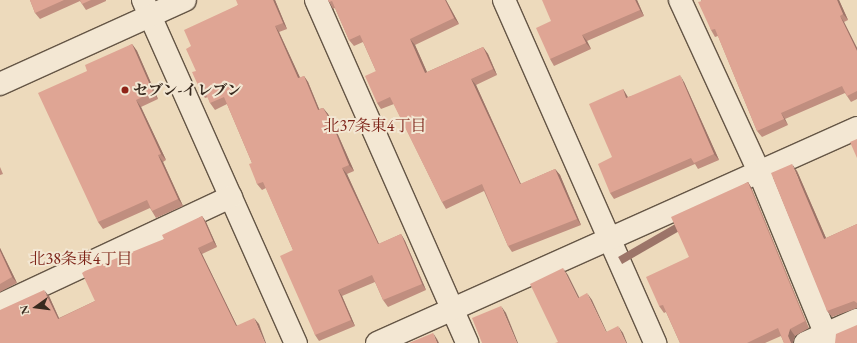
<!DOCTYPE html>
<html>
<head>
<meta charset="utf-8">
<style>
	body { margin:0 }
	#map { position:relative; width:857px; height:343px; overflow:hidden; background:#eddabc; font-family:"EB Garamond","Noto Serif JP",serif }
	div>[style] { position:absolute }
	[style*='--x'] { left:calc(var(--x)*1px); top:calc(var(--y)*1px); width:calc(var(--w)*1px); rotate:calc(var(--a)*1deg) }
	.roads { filter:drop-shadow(1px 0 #655646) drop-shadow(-1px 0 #655646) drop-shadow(0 1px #655646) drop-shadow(0 -1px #655646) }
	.minor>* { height:22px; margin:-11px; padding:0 11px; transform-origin:11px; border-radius:11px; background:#f3e7d3 }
	.wall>* { inset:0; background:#c08e7f }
	.shaded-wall>* { inset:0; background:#9c7468; transform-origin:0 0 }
	.building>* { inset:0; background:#dfa594 }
	.dots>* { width:11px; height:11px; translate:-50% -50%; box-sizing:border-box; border:2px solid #f3e7d3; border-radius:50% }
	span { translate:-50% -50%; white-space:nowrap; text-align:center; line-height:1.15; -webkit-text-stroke:4px #f3e7d3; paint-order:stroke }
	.poi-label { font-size:15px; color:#382a1f; font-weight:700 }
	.left { translate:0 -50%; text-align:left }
	.neighbourhood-label { font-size:16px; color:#7a1f14 }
	.north { position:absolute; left:16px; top:287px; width:40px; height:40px; -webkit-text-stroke:3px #f3e7d3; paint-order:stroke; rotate:256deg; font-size:11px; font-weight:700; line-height:16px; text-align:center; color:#382a1f }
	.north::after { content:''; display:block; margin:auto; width:14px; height:18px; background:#382a1f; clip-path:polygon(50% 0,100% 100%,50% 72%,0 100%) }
</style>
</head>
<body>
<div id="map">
	<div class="roads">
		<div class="minor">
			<div style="--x:143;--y:0;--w:376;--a:66"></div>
			<div style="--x:316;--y:0;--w:375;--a:66.2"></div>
			<div style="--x:504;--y:0;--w:375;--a:66.2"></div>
			<div style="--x:680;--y:0;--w:189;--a:65.3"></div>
			<div style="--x:759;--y:172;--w:185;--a:67.7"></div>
			<div style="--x:0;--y:84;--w:203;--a:-24.4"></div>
			<div style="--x:0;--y:305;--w:255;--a:-25.1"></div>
			<div style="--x:377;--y:343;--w:526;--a:-24.13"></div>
			<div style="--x:805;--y:343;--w:57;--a:-23.9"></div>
		</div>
	</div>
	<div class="wall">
		<div style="clip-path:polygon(30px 0,106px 0,106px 1px,86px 10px,80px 1px,40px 19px,35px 13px)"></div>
		<div style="clip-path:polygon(275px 0,287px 29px,279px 32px,300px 78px,304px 76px,308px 82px,319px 109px,323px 108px,328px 114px,335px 128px,354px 171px,347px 174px,379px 244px,401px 234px,405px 241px,426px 290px,388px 307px,383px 300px,375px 282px,342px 296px,355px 326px,319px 341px,315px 335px,293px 250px,266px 188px,262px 190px,257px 184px,252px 163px,227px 104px,215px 110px,210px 103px,208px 97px,205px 98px,201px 92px,191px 46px,238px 5px)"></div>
		<div style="clip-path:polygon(328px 0,446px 0,459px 24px,415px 45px,427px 72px,483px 47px,488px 54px,497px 75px,476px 85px,521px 184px,555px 169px,560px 175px,581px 225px,512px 252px,508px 246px,484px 191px,446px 209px,442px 202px,394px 104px,381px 109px,377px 103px,376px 71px,363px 42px,354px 46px,349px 40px,335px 8px,333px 9px)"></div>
		<div style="clip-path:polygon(637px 0,644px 16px,587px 41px,591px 49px,554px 66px,550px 59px,551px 21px)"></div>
		<div style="clip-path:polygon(701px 0,839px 0,848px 20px,844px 22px,857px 48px,857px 99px,851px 102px,845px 93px,785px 119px,788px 125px,762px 137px,757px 131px,718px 36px,715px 37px,711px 30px)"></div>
		<div style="clip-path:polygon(132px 44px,137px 51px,158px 99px,141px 107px,166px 160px,163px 162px,183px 206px,156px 218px,150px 208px,103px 229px,98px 222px,87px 71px)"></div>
		<div style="clip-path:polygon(684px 82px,719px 160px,698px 169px,695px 164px,614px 199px,610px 193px,612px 157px,623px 89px,628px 97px)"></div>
		<div style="clip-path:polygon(0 167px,3px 174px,0 175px)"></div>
		<div style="clip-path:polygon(797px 171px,826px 238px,857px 224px,857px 308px,832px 317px,827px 311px)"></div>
		<div style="clip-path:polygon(748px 182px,752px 189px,809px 328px,795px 336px,793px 342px,793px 343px,784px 343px,781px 336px,765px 343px,680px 343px,666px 312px,664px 313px,659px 306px,689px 257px)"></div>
		<div style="clip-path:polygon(202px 216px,206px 222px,217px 247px,202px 254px,237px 326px,259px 324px,0 343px,49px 296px,59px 318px,95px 301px,164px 239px)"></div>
		<div style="clip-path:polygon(0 248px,17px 283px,0 292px)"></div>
	</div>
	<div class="shaded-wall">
		<div style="clip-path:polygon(273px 0,275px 0,287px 29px,283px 23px)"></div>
		<div style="clip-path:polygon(445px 0,446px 0,459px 24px,454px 18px)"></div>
		<div style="clip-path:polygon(635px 0,637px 0,644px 16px,640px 10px)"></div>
		<div style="clip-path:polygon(837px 0,839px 0,848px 20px,843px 14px)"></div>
		<div style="clip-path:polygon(840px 16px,844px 22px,857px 48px,857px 51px)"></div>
		<div style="clip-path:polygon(275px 26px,279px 32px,303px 84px,298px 78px)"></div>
		<div style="clip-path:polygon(582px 35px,587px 41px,591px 49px,586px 43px)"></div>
		<div style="clip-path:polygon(410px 39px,415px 45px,430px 79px,425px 73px)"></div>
		<div style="clip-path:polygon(132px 44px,137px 51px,158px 99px,153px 92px)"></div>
		<div style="clip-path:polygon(483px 47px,488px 54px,497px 75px,493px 69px)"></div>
		<div style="clip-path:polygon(680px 75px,684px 82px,719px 160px,714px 154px)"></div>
		<div style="clip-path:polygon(304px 76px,308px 82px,322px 116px,318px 110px)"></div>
		<div style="clip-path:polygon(471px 79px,476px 85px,524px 191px,520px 184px)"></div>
		<div style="clip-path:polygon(623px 89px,627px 96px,631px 104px,626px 98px)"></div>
		<div style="clip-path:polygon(136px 100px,141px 107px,166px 160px,161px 154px)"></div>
		<div style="clip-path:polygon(323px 108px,328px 114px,335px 128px,354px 171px,349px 165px)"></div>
		<div style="clip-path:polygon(781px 113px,785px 119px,788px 125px,784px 119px)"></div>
		<div style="clip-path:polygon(158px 155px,163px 162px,183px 206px,178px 199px)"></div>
		<div style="clip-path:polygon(792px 164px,797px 171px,829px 245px,824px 239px)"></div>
		<div style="clip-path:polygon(342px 168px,347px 174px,382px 251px,378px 244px)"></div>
		<div style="clip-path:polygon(555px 169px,560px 175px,581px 225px,577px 219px)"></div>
		<div style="left:748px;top:182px;width:8px;height:150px;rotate:60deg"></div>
		<div style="clip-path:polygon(202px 216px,206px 222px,217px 247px,213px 241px)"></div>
		<div style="clip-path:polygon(401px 234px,405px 241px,426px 290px,422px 284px)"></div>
		<div style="clip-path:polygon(0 248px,17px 283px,12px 277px,0 251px)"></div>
		<div style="clip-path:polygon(198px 248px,202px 254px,240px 332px,236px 326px)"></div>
		<div style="clip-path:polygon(563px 268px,568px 275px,583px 305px,578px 298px)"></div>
		<div style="clip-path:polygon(44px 290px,49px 296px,62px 325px,58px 319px)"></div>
		<div style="clip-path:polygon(338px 290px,342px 296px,355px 326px,351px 320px)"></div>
		<div style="clip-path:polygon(587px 293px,592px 300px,610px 339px,606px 332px)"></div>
		<div style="clip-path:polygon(501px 306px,506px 313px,518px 343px,517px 343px)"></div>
		<div style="clip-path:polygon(254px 318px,259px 324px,266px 343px,265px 343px)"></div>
		<div style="clip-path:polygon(618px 326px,623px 333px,627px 343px,626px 343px)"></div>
		<div style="clip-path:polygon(790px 329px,795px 336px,793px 342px,793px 343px,791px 343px,788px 336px)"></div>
		<div style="clip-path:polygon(433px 333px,437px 339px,439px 343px,437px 343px)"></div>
	</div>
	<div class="building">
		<div style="clip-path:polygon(30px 0,64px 0,35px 13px)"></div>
		<div style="clip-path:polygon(80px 0,91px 0,82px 4px)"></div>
		<div style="clip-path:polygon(236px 0,273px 0,283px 23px,275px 26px,298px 78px,304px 76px,318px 110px,323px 108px,331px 121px,349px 165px,342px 168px,378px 244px,401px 234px,422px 284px,383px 300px,372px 275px,338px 290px,351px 320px,315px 335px,280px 256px,293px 250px,263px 182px,257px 184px,249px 164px,252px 163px,224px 97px,210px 103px,204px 90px,201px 92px,192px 72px,196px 71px,186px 49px,191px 46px,184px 30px,238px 5px)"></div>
		<div style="clip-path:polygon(328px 0,445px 0,454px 18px,410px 39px,425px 73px,483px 47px,493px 69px,471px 79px,520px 184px,555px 169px,577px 219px,508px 246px,482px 184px,442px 202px,390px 97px,377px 103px,365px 76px,376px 71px,360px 35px,349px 40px,332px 1px,329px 2px)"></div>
		<div style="clip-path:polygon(542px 0,635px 0,640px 10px,582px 35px,586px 43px,550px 59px,536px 28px,551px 21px)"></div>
		<div style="clip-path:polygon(701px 0,837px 0,843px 14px,840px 16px,857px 51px,857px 91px,847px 96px,842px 86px,781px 113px,784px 119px,757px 131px,715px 29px,711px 30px,698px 2px,702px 1px)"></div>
		<div style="clip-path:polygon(132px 44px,153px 92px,136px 100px,161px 154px,158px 155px,178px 199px,152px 211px,147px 200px,98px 222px,38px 93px,87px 71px,85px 65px)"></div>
		<div style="clip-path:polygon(680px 75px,714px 154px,694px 163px,691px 158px,610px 193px,598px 164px,612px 157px,589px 104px,623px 89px,626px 98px)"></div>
		<div style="clip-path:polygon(857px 139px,857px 158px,850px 142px)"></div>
		<div style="clip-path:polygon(792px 164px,824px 239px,857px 224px,857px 303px,854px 301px,827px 311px,771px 173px)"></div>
		<div style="clip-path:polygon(748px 182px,805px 321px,790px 329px,788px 336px,791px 343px,784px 343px,778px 328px,747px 343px,680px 343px,663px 305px,659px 306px,646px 277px,689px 257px,671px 217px)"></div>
		<div style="clip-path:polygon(202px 216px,213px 241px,198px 248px,236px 326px,254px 318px,265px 343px,0 343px,0 310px,44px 290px,58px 319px,95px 301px,82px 273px,85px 271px,164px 239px,162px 235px)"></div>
		<div style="clip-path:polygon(0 251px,12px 277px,0 284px)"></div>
		<div style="clip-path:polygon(563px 268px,578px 298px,587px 293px,606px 332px,618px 326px,626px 343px,555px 343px,558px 342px,530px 284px)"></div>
		<div style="clip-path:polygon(501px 306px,517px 343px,482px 343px,472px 318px)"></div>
		<div style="clip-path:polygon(857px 325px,857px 343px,835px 343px,836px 334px)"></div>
		<div style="clip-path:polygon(433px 333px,437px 343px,409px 343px)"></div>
	</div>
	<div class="dots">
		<div style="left:125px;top:90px;background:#8f2418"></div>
	</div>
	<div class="poi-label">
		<span class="left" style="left:133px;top:90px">セブン-イレブン</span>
	</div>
	<div class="neighbourhood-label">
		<span style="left:375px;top:126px">北37条東4丁目</span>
		<span style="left:81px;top:259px">北38条東4丁目</span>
	</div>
	<div class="north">N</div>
</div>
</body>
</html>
